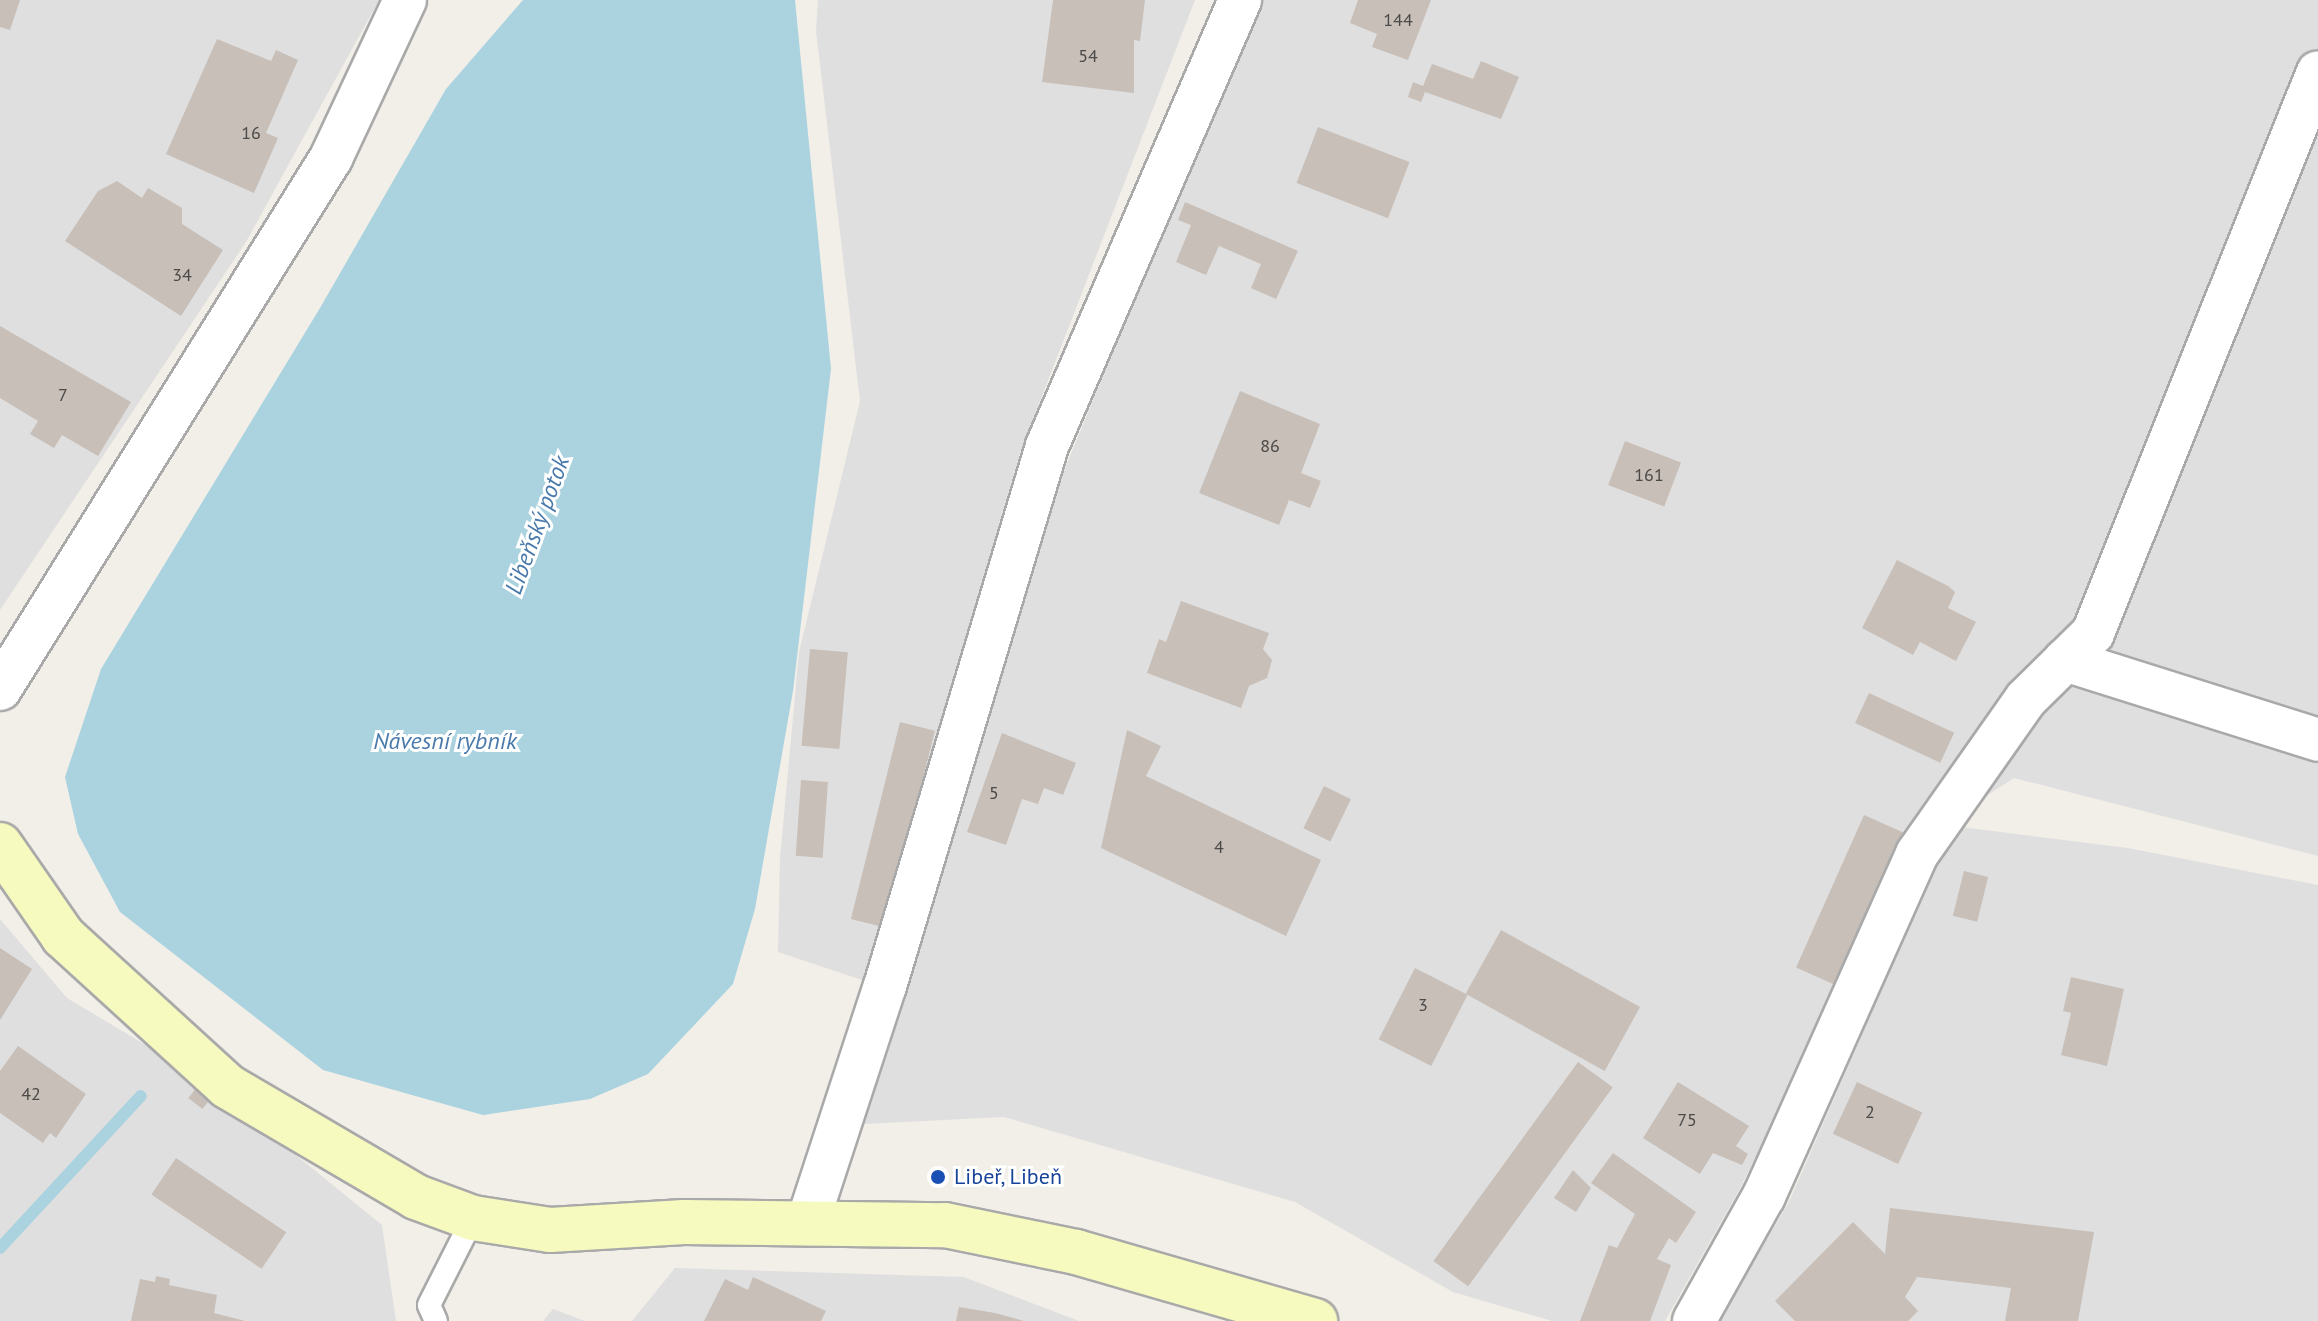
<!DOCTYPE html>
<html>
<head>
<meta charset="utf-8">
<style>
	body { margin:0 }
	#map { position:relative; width:2318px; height:1321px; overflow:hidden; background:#f2efe9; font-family:"PT Sans",sans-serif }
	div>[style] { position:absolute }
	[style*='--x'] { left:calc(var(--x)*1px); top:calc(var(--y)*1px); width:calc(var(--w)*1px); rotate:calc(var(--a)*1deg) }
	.residential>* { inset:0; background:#e0dfdf }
	.water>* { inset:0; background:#aad3df }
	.stream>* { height:12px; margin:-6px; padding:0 6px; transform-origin:6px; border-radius:6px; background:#aad3df }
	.building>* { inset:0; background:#c7bfb8; transform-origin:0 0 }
	.roads { filter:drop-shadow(2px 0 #a9a9a9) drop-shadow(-2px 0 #a9a9a9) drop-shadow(0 2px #a9a9a9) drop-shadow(0 -2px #a9a9a9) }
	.lane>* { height:22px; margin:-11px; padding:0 11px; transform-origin:11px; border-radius:11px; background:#fff }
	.street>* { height:42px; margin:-21px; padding:0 21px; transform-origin:21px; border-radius:21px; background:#fff }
	.secondary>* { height:44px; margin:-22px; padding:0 22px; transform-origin:22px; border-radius:22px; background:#f7fabf }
	.dots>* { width:22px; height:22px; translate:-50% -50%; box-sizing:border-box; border:4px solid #fff; border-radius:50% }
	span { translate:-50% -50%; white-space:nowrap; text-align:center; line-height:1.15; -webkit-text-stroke:6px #fff; paint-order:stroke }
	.number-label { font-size:18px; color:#4b4948 }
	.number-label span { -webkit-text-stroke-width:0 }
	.transit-label { font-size:22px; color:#164399 }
	.left { translate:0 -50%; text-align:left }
	.water-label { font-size:24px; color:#4a7aab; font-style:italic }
</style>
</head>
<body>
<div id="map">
	<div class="residential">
		<div style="clip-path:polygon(0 0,379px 0,246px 242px,0 610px)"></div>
		<div style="clip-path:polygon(818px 0,1195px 0,1020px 453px,865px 981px,778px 952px,780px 858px,799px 652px,860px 401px,816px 31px)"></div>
		<div style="clip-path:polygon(1258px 0,2318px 0,2318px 856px,2014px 778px,1915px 842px,1738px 1192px,1665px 1321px,1552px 1321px,1453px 1292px,1295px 1202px,1004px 1117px,864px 1124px,1059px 483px)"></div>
		<div style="clip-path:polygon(1953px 826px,2128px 848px,2318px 885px,2318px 1321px,1719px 1321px,1789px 1202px)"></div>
		<div style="clip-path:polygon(0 919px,67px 998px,201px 1078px,382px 1225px,396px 1321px,0 1321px)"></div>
		<div style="clip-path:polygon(675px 1268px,964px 1277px,1079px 1321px,632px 1321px)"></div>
		<div style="clip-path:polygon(553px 1309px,585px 1321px,543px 1321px)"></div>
	</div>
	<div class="water">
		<div style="clip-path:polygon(795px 0,831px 369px,793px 691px,755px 909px,733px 984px,648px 1074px,590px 1099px,483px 1115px,323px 1070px,120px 912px,78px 834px,65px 777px,101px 669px,320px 308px,446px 89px,523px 0)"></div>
	</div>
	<div class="stream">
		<div style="--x:0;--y:1248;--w:207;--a:-47.2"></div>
	</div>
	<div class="building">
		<div style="clip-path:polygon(0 0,20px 0,10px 30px,0 27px)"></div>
		<div style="clip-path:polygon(1053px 0,1145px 0,1140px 41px,1134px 40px,1134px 93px,1042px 82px)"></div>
		<div style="clip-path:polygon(1358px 0,1431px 0,1408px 60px,1372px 47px,1377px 34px,1350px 23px)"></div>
		<div style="clip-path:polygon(217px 39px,271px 61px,276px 50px,298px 60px,266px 133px,278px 138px,254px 193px,166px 154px)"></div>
		<div style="clip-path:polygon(1481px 61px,1519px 77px,1501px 119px,1425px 92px,1421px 102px,1408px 97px,1413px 82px,1423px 86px,1432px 64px,1473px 79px)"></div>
		<div style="left:1318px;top:127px;width:98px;height:60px;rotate:21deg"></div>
		<div style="clip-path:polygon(117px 181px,142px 198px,148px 188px,182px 208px,182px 224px,223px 250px,181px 316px,65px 241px,98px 191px)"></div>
		<div style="clip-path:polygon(1185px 202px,1298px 251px,1276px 299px,1251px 288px,1261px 264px,1219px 246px,1206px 275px,1176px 262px,1191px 225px,1178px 220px)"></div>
		<div style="clip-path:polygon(0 326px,131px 402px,98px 456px,62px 435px,54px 448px,30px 434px,38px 421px,0 398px)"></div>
		<div style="clip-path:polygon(1240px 391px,1320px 424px,1301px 473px,1321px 481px,1310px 508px,1289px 500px,1279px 525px,1199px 493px)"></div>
		<div style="left:1625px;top:441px;width:60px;height:47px;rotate:21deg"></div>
		<div style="clip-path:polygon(1897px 560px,1948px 586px,1955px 592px,1948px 608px,1976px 622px,1956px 661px,1920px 642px,1913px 655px,1862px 628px)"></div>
		<div style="clip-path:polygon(1181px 601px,1269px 633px,1263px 649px,1272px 660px,1267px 678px,1249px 686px,1241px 708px,1147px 673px,1159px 639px,1166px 642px)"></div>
		<div style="left:810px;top:649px;width:38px;height:97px;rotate:5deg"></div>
		<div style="left:1869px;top:693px;width:94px;height:33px;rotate:25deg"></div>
		<div style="left:900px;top:722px;width:36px;height:203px;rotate:14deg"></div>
		<div style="clip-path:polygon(1127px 730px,1161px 746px,1146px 776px,1321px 860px,1286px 936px,1101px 848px)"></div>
		<div style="clip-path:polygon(1002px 733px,1076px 763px,1063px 795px,1044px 788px,1038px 804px,1022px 799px,1006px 845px,967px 832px)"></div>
		<div style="left:801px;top:780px;width:27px;height:76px;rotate:4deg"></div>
		<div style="left:1324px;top:786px;width:30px;height:47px;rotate:26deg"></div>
		<div style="left:1864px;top:815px;width:46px;height:167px;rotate:24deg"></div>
		<div style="left:1964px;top:871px;width:25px;height:46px;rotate:14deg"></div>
		<div style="left:1501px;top:930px;width:159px;height:73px;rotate:29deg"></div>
		<div style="clip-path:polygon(0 948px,32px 969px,0 1020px)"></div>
		<div style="left:1415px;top:968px;width:59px;height:80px;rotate:27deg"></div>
		<div style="clip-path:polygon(2071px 977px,2124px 989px,2107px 1066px,2061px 1055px,2071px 1013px,2063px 1011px)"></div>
		<div style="clip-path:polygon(18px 1046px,86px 1094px,56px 1138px,50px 1133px,43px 1143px,0 1113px,0 1071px)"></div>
		<div style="left:1578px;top:1062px;width:43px;height:246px;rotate:36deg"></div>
		<div style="clip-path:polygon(1678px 1082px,1749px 1126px,1736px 1146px,1748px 1154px,1742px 1165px,1713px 1153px,1700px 1174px,1643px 1138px)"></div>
		<div style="left:1857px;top:1082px;width:72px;height:57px;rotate:25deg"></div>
		<div style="left:200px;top:1083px;width:18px;height:19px;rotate:38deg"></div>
		<div style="clip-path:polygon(1613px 1153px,1696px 1212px,1676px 1243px,1669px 1238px,1657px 1259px,1671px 1265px,1650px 1321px,1580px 1321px,1609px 1245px,1617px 1248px,1635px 1214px,1591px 1183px)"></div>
		<div style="left:176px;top:1158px;width:133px;height:44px;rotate:34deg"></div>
		<div style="clip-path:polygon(1573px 1170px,1591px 1188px,1576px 1212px,1554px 1198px)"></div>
		<div style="clip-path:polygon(1890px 1208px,2094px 1232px,2078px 1321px,2005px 1321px,2011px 1288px,1917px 1277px,1905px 1297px,1918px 1311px,1908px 1321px,1795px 1321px,1775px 1301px,1853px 1222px,1885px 1254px)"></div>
		<div style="clip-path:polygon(156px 1276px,170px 1279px,169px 1285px,217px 1295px,214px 1313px,245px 1321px,131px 1321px,140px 1279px,155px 1282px)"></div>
		<div style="clip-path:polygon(753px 1277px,826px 1311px,821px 1321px,704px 1321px,725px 1279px,748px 1290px)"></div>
		<div style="clip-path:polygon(959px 1307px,995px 1313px,1024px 1321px,956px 1321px)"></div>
	</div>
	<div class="roads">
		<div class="lane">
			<div style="--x:436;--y:1321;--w:17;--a:-114"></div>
			<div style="--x:429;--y:1305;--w:97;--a:-63.2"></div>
		</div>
		<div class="street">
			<div style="--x:2065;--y:660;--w:265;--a:17.5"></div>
			<div style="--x:0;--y:689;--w:626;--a:-58.06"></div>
			<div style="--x:331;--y:158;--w:174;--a:-64.9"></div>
			<div style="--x:807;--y:1224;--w:250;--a:-71.9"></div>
			<div style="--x:885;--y:986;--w:564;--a:-73.3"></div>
			<div style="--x:1047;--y:446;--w:486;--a:-66.6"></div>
			<div style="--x:1694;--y:1321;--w:143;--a:-60.8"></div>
			<div style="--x:1764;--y:1196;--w:375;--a:-65.9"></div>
			<div style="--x:1917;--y:854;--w:189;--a:-54.9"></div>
			<div style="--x:2026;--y:699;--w:94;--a:-44.6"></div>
			<div style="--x:2093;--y:633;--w:604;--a:-68.15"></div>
		</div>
		<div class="secondary">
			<div style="--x:0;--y:845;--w:111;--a:55.3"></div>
			<div style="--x:63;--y:936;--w:222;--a:42.4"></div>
			<div style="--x:227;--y:1086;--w:219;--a:30.4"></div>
			<div style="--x:416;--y:1197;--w:61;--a:20.2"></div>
			<div style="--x:473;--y:1218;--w:78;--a:8.9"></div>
			<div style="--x:550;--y:1230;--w:134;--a:-3.4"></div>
			<div style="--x:684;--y:1222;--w:261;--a:0.7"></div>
			<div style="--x:945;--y:1225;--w:134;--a:11.6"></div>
			<div style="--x:1076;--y:1252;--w:249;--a:16.1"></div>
		</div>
	</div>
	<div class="dots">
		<div style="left:938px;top:1177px;background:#1a4fb4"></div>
	</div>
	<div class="number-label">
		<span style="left:1398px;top:20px">144</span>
		<span style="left:1088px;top:56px">54</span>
		<span style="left:251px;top:133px">16</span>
		<span style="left:182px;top:275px">34</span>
		<span style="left:63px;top:395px">7</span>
		<span style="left:1270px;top:446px">86</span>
		<span style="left:1649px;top:475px">161</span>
		<span style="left:994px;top:793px">5</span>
		<span style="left:1219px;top:847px">4</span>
		<span style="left:1423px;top:1005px">3</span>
		<span style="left:31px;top:1094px">42</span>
		<span style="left:1870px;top:1112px">2</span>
		<span style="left:1687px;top:1120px">75</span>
	</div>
	<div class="transit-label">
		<span class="left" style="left:954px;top:1177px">Libeř, Libeň</span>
	</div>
	<div class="water-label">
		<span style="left:537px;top:525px;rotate:-70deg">Libeňský potok</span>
		<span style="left:445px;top:741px">Návesní rybník</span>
	</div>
</div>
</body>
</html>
